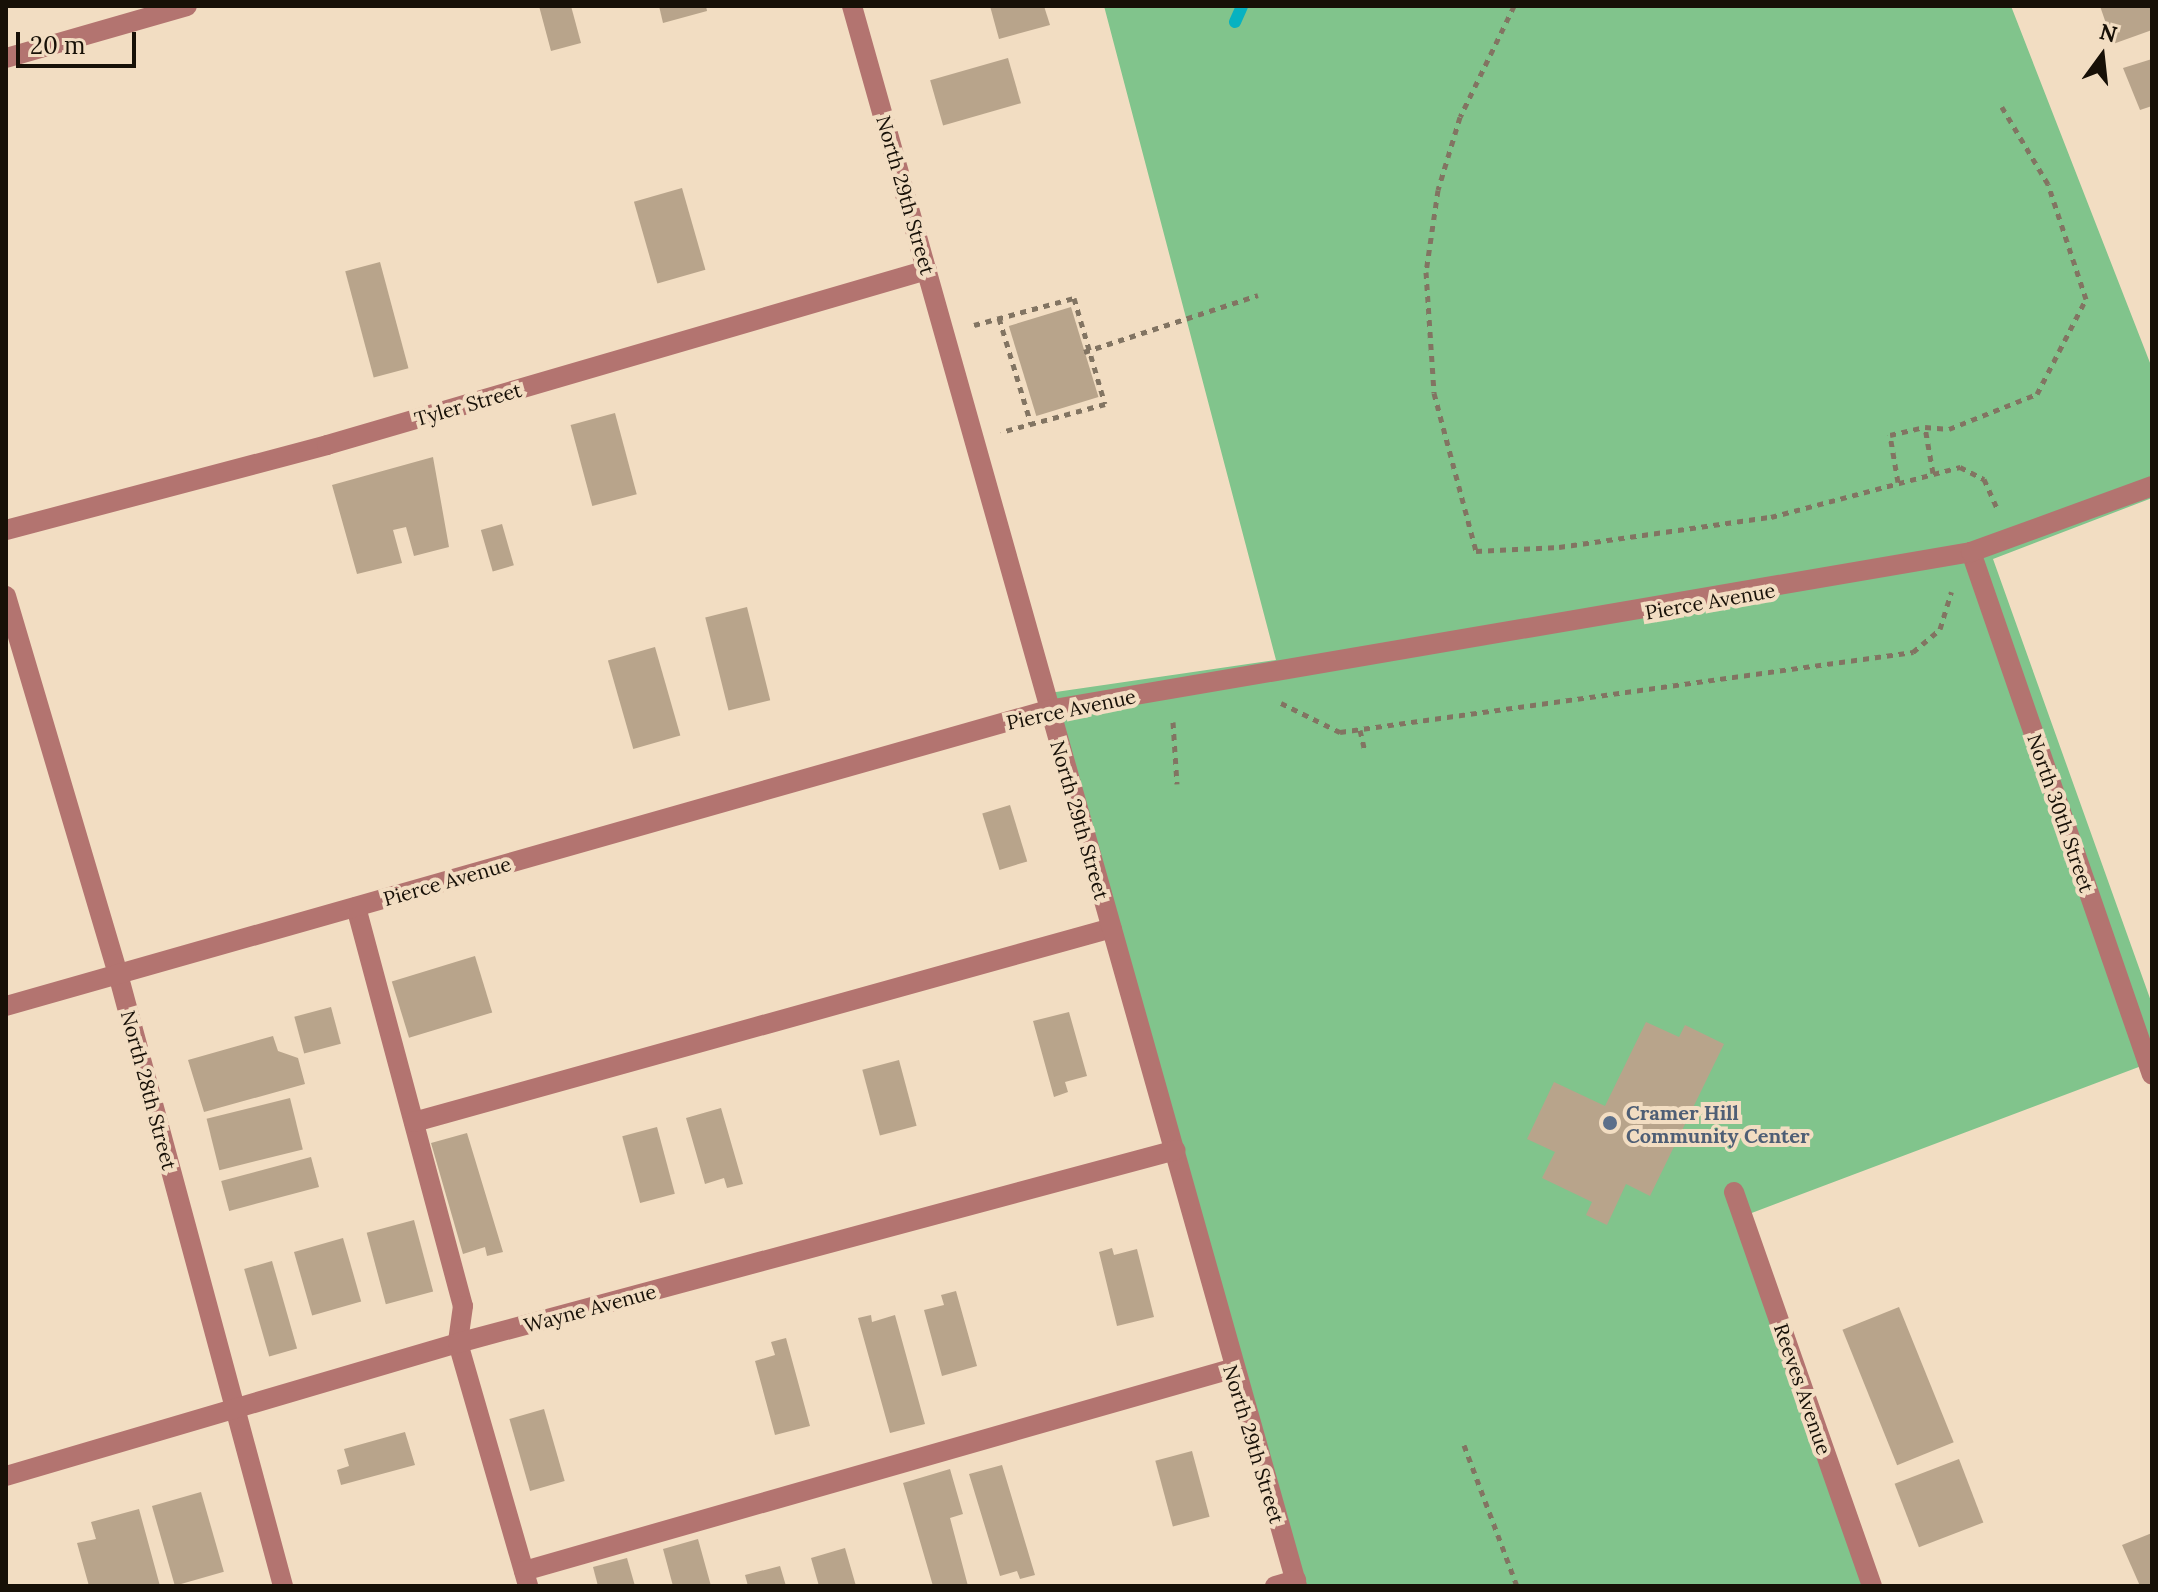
<!DOCTYPE html>
<html>
<head>
<meta charset="utf-8">
<style>
	body { margin:0 }
	#map { position:relative; width:2158px; height:1592px; overflow:hidden; background:#f2ddc2; font-family:Lora,serif }
	div>[style] { position:absolute }
	[style*='--x'] { left:calc(var(--x)*1px); top:calc(var(--y)*1px); width:calc(var(--w)*1px); rotate:calc(var(--a)*1deg) }
	.green>* { inset:0; background:#81c48c }
	.stream>* { height:12px; margin:-6px; padding:0 6px; transform-origin:6px; border-radius:6px; background:#07b2c1 }
	.building>* { inset:0; background:#b8a48b; transform-origin:0 0 }
	.path>* { height:5px; margin-top:-2.5px; transform-origin:0; background:repeating-linear-gradient(90deg,#827462 0 6px,transparent 0 12px) }
	.lane>* { height:20px; margin:-10px; padding:0 10px; transform-origin:10px; border-radius:10px; background:#b37470 }
	.street>* { height:20px; margin:-10px; padding:0 10px; transform-origin:10px; border-radius:10px; background:#b37470 }
	.dots>* { width:22px; height:22px; translate:-50% -50%; box-sizing:border-box; border:4px solid #f2ddc2; border-radius:50% }
	span { translate:-50% -50%; white-space:nowrap; text-align:center; line-height:1.15; -webkit-text-stroke:8px #f2ddc2; paint-order:stroke }
	.street-label { font-size:20px; color:#171007 }
	.service-label { font-size:20px; color:#4e5e75; font-weight:700 }
	.left { translate:0 -50%; text-align:left }
	.frame { position:absolute; inset:0; border:8px solid #171007; pointer-events:none }
	.north { position:absolute; left:2062px; top:16px; width:80px; height:80px; -webkit-text-stroke:6px #f2ddc2; paint-order:stroke; rotate:15deg; font-size:22px; font-weight:700; line-height:32px; text-align:center; color:#171007 }
	.north::after { content:''; display:block; margin:auto; width:28px; height:36px; background:#171007; clip-path:polygon(50% 0,100% 100%,50% 72%,0 100%) }
	.scale { position:absolute; left:16px; top:32px; width:120px; height:36px; box-sizing:border-box; border:4px solid #171007; border-top:0; padding-left:10px; font-size:24px; line-height:28px; white-space:nowrap; color:#171007; -webkit-text-stroke:6px #f2ddc2; paint-order:stroke }
</style>
</head>
<body>
<div id="map">
	<div class="green">
		<div style="clip-path:polygon(1104px 6px,2011px 6px,2152px 368px,2152px 498px,1993px 559px,2152px 1004px,2152px 1062px,1749px 1214px,1873px 1586px,1298px 1586px,1049px 693px,1276px 660px)"></div>
	</div>
	<div class="stream">
		<div style="--x:1235;--y:22;--w:17;--a:-66"></div>
	</div>
	<div class="building">
		<div style="clip-path:polygon(539px 6px,571px 6px,581px 43px,551px 51px)"></div>
		<div style="clip-path:polygon(659px 6px,706px 6px,707px 11px,663px 23px)"></div>
		<div style="clip-path:polygon(990px 6px,1044px 6px,1050px 25px,999px 39px)"></div>
		<div style="clip-path:polygon(2100px 6px,2152px 6px,2152px 30px,2113px 44px)"></div>
		<div style="left:1008px;top:58px;width:47px;height:81px;rotate:74deg"></div>
		<div style="clip-path:polygon(2152px 59px,2152px 106px,2140px 110px,2123px 68px)"></div>
		<div style="left:682px;top:188px;width:85px;height:50px;rotate:74deg"></div>
		<div style="left:380px;top:262px;width:110px;height:36px;rotate:75deg"></div>
		<div style="left:1071px;top:307px;width:94px;height:65px;rotate:73deg"></div>
		<div style="left:615px;top:413px;width:84px;height:46px;rotate:75deg"></div>
		<div style="clip-path:polygon(433px 457px,449px 547px,414px 556px,406px 527px,393px 530px,402px 563px,357px 574px,332px 485px)"></div>
		<div style="left:502px;top:524px;width:43px;height:22px;rotate:74deg"></div>
		<div style="left:747px;top:607px;width:96px;height:43px;rotate:76deg"></div>
		<div style="left:655px;top:647px;width:92px;height:49px;rotate:74deg"></div>
		<div style="left:1010px;top:805px;width:59px;height:29px;rotate:73deg"></div>
		<div style="left:475px;top:956px;width:59px;height:87px;rotate:73deg"></div>
		<div style="left:331px;top:1007px;width:38px;height:38px;rotate:75deg"></div>
		<div style="clip-path:polygon(1069px 1012px,1087px 1076px,1065px 1082px,1068px 1092px,1054px 1097px,1033px 1021px)"></div>
		<div style="clip-path:polygon(1646px 1022px,1679px 1037px,1685px 1025px,1724px 1044px,1650px 1196px,1626px 1184px,1607px 1225px,1586px 1215px,1592px 1202px,1542px 1178px,1555px 1152px,1527px 1139px,1554px 1082px,1605px 1106px)"></div>
		<div style="clip-path:polygon(273px 1036px,278px 1051px,298px 1058px,305px 1084px,204px 1112px,188px 1060px)"></div>
		<div style="left:899px;top:1060px;width:68px;height:38px;rotate:75deg"></div>
		<div style="left:290px;top:1098px;width:53px;height:86px;rotate:76deg"></div>
		<div style="clip-path:polygon(721px 1108px,743px 1184px,727px 1188px,724px 1178px,705px 1184px,686px 1118px)"></div>
		<div style="left:657px;top:1127px;width:69px;height:36px;rotate:75deg"></div>
		<div style="clip-path:polygon(467px 1133px,503px 1252px,487px 1256px,485px 1247px,463px 1254px,431px 1143px)"></div>
		<div style="left:311px;top:1157px;width:31px;height:93px;rotate:75deg"></div>
		<div style="left:414px;top:1220px;width:74px;height:49px;rotate:75deg"></div>
		<div style="left:343px;top:1238px;width:66px;height:51px;rotate:74deg"></div>
		<div style="clip-path:polygon(1112px 1248px,1114px 1255px,1137px 1249px,1154px 1317px,1117px 1326px,1099px 1252px)"></div>
		<div style="left:272px;top:1261px;width:91px;height:29px;rotate:74deg"></div>
		<div style="clip-path:polygon(956px 1291px,977px 1366px,942px 1376px,924px 1310px,944px 1305px,941px 1295px)"></div>
		<div style="left:1899px;top:1307px;width:146px;height:61px;rotate:68deg"></div>
		<div style="clip-path:polygon(871px 1315px,872px 1322px,895px 1315px,925px 1424px,890px 1433px,858px 1318px)"></div>
		<div style="clip-path:polygon(786px 1338px,810px 1426px,775px 1435px,755px 1361px,775px 1355px,771px 1342px)"></div>
		<div style="left:544px;top:1409px;width:75px;height:36px;rotate:74deg"></div>
		<div style="clip-path:polygon(405px 1432px,415px 1465px,341px 1485px,337px 1470px,349px 1466px,344px 1449px)"></div>
		<div style="left:1192px;top:1451px;width:68px;height:38px;rotate:75deg"></div>
		<div style="left:1959px;top:1459px;width:68px;height:69px;rotate:69deg"></div>
		<div style="clip-path:polygon(1002px 1465px,1035px 1575px,1020px 1579px,1017px 1571px,1000px 1576px,969px 1474px)"></div>
		<div style="clip-path:polygon(950px 1469px,963px 1514px,950px 1518px,968px 1586px,933px 1586px,903px 1483px)"></div>
		<div style="left:201px;top:1492px;width:83px;height:51px;rotate:74deg"></div>
		<div style="clip-path:polygon(139px 1509px,160px 1586px,89px 1586px,77px 1543px,96px 1539px,91px 1522px)"></div>
		<div style="clip-path:polygon(2152px 1533px,2152px 1586px,2140px 1586px,2122px 1545px)"></div>
		<div style="clip-path:polygon(698px 1539px,711px 1586px,673px 1586px,663px 1549px)"></div>
		<div style="clip-path:polygon(845px 1548px,856px 1586px,819px 1586px,811px 1558px)"></div>
		<div style="clip-path:polygon(627px 1558px,635px 1586px,598px 1586px,593px 1567px)"></div>
		<div style="clip-path:polygon(780px 1566px,786px 1586px,748px 1586px,745px 1575px)"></div>
	</div>
	<div class="path">
		<div style="--x:1514;--y:6;--w:123;--a:115.9"></div>
		<div style="--x:1460;--y:117;--w:76;--a:106.8"></div>
		<div style="--x:1438;--y:190;--w:83;--a:98.3"></div>
		<div style="--x:1426;--y:272;--w:121;--a:86.2"></div>
		<div style="--x:1434;--y:393;--w:163;--a:75.1"></div>
		<div style="--x:1476;--y:551;--w:83;--a:-2.8"></div>
		<div style="--x:1559;--y:547;--w:214;--a:-8.1"></div>
		<div style="--x:1771;--y:517;--w:196;--a:-14.8"></div>
		<div style="--x:1960;--y:467;--w:27;--a:27"></div>
		<div style="--x:1984;--y:479;--w:34;--a:66"></div>
		<div style="--x:999;--y:318;--w:111;--a:73.2"></div>
		<div style="--x:974;--y:325;--w:104;--a:-15.1"></div>
		<div style="--x:1074;--y:298;--w:110;--a:73.7"></div>
		<div style="--x:1105;--y:404;--w:108;--a:164.9"></div>
		<div style="--x:1084;--y:352;--w:183;--a:-18.1"></div>
		<div style="--x:1933;--y:473;--w:47;--a:-99.9"></div>
		<div style="--x:1925;--y:427;--w:24;--a:5"></div>
		<div style="--x:1949;--y:429;--w:95;--a:-21.7"></div>
		<div style="--x:2037;--y:394;--w:107;--a:-62.7"></div>
		<div style="--x:2086;--y:299;--w:121;--a:-108.3"></div>
		<div style="--x:2048;--y:184;--w:90;--a:-120.9"></div>
		<div style="--x:1898;--y:482;--w:48;--a:-99.7"></div>
		<div style="--x:1890;--y:435;--w:36;--a:-13"></div>
		<div style="--x:1281;--y:703;--w:66;--a:26.2"></div>
		<div style="--x:1340;--y:732;--w:579;--a:-7.95"></div>
		<div style="--x:1913;--y:652;--w:35;--a:-40"></div>
		<div style="--x:1940;--y:629;--w:39;--a:-73"></div>
		<div style="--x:1173;--y:722;--w:62;--a:86.3"></div>
		<div style="--x:1360;--y:730;--w:23;--a:77"></div>
		<div style="--x:1464;--y:1445;--w:151;--a:69.4"></div>
	</div>
	<div class="lane">
		<div style="--x:356;--y:907;--w:413;--a:75"></div>
		<div style="--x:463;--y:1306;--w:37;--a:98"></div>
		<div style="--x:458;--y:1343;--w:253;--a:73.9"></div>
		<div style="--x:414;--y:1122;--w:724;--a:-15.53"></div>
		<div style="--x:524;--y:1571;--w:735;--a:-15.95"></div>
	</div>
	<div class="street">
		<div style="--x:852;--y:6;--w:1641;--a:74.27"></div>
		<div style="--x:6;--y:58;--w:188;--a:-16"></div>
		<div style="--x:6;--y:530;--w:332;--a:-14.8"></div>
		<div style="--x:327;--y:445;--w:625;--a:-16.26"></div>
		<div style="--x:1971;--y:552;--w:553;--a:70.91"></div>
		<div style="--x:6;--y:596;--w:394;--a:73.5"></div>
		<div style="--x:118;--y:974;--w:634;--a:74.91"></div>
		<div style="--x:6;--y:1006;--w:1083;--a:-15.86"></div>
		<div style="--x:1048;--y:710;--w:936;--a:-9.71"></div>
		<div style="--x:1971;--y:552;--w:193;--a:-20"></div>
		<div style="--x:1734;--y:1192;--w:417;--a:70.7"></div>
		<div style="--x:6;--y:1476;--w:471;--a:-16.4"></div>
		<div style="--x:458;--y:1343;--w:743;--a:-15.05"></div>
		<div style="--x:1275;--y:1586;--w:22;--a:-16"></div>
	</div>
	<div class="dots">
		<div style="left:1610px;top:1123px;background:#5c6f8a"></div>
	</div>
	<div class="street-label">
		<span style="left:906px;top:195px;rotate:74deg">North 29th Street</span>
		<span style="left:468px;top:404px;rotate:-16deg">Tyler Street</span>
		<span style="left:1710px;top:601px;rotate:-10deg">Pierce Avenue</span>
		<span style="left:1071px;top:709px;rotate:-12deg">Pierce Avenue</span>
		<span style="left:2061px;top:813px;rotate:71deg">North 30th Street</span>
		<span style="left:1080px;top:820px;rotate:74deg">North 29th Street</span>
		<span style="left:447px;top:881px;rotate:-16deg">Pierce Avenue</span>
		<span style="left:149px;top:1090px;rotate:75deg">North 28th Street</span>
		<span style="left:590px;top:1308px;rotate:-15deg">Wayne Avenue</span>
		<span style="left:1803px;top:1389px;rotate:71deg">Reeves Avenue</span>
		<span style="left:1254px;top:1444px;rotate:73deg">North 29th Street</span>
	</div>
	<div class="service-label">
		<span class="left" style="left:1626px;top:1124px">Cramer Hill<br>Community Center</span>
	</div>
	<div class="frame"></div>
	<div class="north">N</div>
	<div class="scale">20 m</div>
</div>
</body>
</html>
